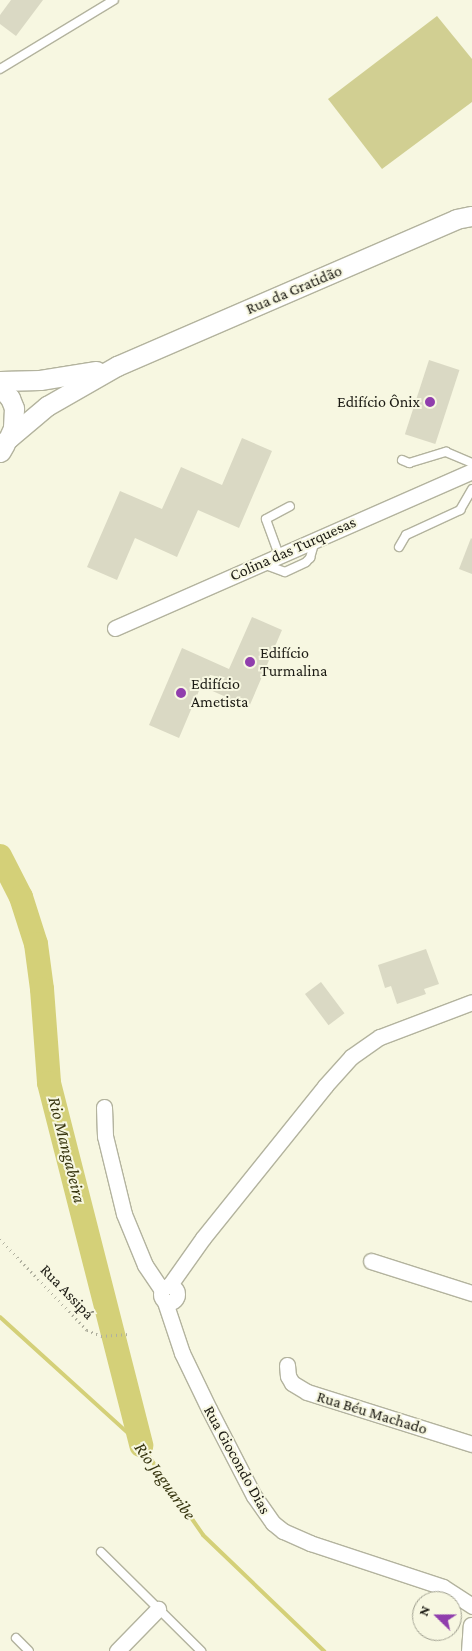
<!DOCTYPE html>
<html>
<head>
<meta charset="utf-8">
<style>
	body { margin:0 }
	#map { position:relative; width:472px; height:1651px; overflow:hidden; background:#f7f7e1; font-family:"Crimson Pro",serif }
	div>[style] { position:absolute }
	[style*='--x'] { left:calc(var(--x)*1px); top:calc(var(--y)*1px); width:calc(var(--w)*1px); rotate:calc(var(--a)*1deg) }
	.green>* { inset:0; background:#d1cf92 }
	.stream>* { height:4px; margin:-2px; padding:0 2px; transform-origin:2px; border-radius:2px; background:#d4d078 }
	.river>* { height:24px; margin:-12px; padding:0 12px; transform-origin:12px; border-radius:12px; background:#d4d078 }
	.building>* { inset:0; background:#dad9c4; transform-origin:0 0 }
	.path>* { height:2.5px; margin-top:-1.25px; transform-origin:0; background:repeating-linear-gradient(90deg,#b0b09f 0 1px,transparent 0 5px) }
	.roads { filter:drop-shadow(1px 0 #b3b39e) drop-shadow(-1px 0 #b3b39e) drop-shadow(0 1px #b3b39e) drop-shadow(0 -1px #b3b39e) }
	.service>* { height:8px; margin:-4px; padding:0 4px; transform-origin:4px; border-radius:4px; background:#fff }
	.minor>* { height:15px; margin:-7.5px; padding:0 7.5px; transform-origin:7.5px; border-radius:7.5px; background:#fff }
	.minor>.ring { margin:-7.5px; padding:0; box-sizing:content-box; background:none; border:15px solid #fff; border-radius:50% }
	.tertiary>* { height:19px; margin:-9.5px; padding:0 9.5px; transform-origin:9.5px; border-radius:9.5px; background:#fff }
	.secondary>* { height:22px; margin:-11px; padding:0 11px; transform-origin:11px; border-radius:11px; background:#fff }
	.dots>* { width:14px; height:14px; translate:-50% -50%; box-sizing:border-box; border:2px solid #f7f7e1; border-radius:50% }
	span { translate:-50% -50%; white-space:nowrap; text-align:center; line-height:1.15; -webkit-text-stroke:4px #f7f7e1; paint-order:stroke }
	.street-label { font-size:16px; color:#1c1b14 }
	.poi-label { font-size:16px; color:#1c1b14 }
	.right { translate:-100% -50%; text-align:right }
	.left { translate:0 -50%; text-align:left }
	.water-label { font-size:18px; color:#383610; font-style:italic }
	.north { position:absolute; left:412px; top:1591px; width:50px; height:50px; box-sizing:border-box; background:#f7f7e1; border:1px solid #9f9f8f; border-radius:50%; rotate:292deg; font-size:14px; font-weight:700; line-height:20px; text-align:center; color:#1c1b14 }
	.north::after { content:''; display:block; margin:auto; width:18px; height:22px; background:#903ead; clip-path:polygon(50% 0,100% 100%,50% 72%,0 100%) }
</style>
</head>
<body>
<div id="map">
	<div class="green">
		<div style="clip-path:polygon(437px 16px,472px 59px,472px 102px,382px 169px,328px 99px)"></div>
	</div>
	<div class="stream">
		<div style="--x:0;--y:1317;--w:190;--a:42.2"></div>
		<div style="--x:141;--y:1445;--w:109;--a:55.4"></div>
		<div style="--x:203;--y:1535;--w:168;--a:43.8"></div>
	</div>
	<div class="river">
		<div style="--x:0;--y:856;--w:46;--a:62.9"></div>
		<div style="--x:21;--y:897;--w:49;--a:72.3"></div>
		<div style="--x:36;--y:944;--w:45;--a:82.4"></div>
		<div style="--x:42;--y:989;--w:94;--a:85.7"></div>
		<div style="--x:49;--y:1083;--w:374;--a:75.7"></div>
	</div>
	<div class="building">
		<div style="clip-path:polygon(11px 0,43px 0,16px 36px,0 24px,0 15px)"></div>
		<div style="left:429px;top:360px;width:32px;height:78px;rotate:18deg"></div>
		<div style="clip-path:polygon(242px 438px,272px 451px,239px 528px,198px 510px,177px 557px,135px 538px,117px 580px,87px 567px,120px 491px,162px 509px,181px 467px,222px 485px)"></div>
		<div style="clip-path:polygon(471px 538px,472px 539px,472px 574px,459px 569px)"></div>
		<div style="clip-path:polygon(252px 617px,282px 630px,249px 707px,201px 686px,179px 738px,149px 725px,182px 648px,229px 669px)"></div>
		<div style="clip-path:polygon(426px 949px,439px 984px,424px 989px,426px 994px,397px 1004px,391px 986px,385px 988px,378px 965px)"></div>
		<div style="left:321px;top:982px;width:39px;height:20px;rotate:53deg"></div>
	</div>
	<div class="path">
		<div style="--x:0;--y:1239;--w:126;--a:46.3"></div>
		<div style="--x:87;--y:1330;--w:15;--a:23"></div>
		<div style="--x:101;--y:1336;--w:28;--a:-4"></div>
	</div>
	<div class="roads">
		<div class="service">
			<div style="--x:0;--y:69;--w:133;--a:-31.2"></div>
			<div style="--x:402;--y:460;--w:8;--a:23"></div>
			<div style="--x:409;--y:463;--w:39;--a:-17"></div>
			<div style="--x:446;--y:452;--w:28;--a:23"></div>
			<div style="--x:399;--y:547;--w:14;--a:-60"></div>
			<div style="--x:406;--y:535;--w:60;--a:-24.8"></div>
			<div style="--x:460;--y:510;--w:24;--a:-60"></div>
			<div style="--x:279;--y:555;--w:38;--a:-110"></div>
			<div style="--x:266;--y:519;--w:27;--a:-28"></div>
			<div style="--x:263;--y:564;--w:23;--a:20"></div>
			<div style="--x:285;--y:572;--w:23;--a:-25"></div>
			<div style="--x:306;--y:562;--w:6;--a:-45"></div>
			<div style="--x:310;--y:558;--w:19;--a:-74"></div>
			<div style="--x:101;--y:1552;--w:141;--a:44.7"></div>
			<div style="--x:16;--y:1638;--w:18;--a:45"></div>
		</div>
		<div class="minor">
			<div style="--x:115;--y:628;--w:390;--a:-23.7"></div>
			<div style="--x:104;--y:1107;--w:29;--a:88"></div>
			<div style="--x:105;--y:1136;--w:80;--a:76.3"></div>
			<div style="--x:124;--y:1214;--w:55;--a:67.6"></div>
			<div style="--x:145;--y:1265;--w:30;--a:56"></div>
			<div style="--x:371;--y:1261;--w:106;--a:17.6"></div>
			<div class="ring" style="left:161px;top:1286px;width:1px;height:1px"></div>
			<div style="--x:169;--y:1286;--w:59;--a:-54.7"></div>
			<div style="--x:203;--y:1238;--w:195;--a:-51.2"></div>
			<div style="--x:325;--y:1086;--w:39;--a:-48"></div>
			<div style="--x:351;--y:1057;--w:35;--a:-35"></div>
			<div style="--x:380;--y:1037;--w:98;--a:-20.8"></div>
			<div style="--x:165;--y:1302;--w:54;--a:71.6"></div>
			<div style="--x:182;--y:1353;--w:62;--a:64.3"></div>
			<div style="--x:209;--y:1409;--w:98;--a:62.7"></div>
			<div style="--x:254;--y:1496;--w:33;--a:55"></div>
			<div style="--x:273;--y:1523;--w:13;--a:39"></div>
			<div style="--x:283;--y:1531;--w:30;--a:24"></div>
			<div style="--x:310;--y:1543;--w:140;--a:18.3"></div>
			<div style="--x:443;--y:1587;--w:35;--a:33"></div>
			<div style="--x:287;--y:1365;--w:11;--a:85"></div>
			<div style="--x:288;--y:1376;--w:8;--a:60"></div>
			<div style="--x:292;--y:1383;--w:17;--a:31"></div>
			<div style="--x:307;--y:1392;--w:173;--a:17.5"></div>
			<div style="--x:117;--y:1651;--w:59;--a:-45.7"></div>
			<div style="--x:469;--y:1651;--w:26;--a:-86"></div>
		</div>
		<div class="tertiary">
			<div style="--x:0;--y:381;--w:40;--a:-1.4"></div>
			<div style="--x:40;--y:380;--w:57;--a:-9.1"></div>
			<div style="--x:0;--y:387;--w:15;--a:48"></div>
			<div style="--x:10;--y:398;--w:11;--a:68"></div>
			<div style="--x:14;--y:408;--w:20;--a:93"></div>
			<div style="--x:13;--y:428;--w:12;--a:114"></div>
			<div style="--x:9;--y:438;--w:50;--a:-40.1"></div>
			<div style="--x:47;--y:406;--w:81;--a:-29.7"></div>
			<div style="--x:117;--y:366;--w:369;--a:-23.4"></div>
			<div style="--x:456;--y:219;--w:16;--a:-11"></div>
		</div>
		<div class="secondary">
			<div style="--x:0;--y:451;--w:8;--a:-60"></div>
		</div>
	</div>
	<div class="dots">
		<div style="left:430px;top:402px;background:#903ead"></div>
		<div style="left:250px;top:662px;background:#903ead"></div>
		<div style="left:181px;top:693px;background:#903ead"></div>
	</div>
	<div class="street-label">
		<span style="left:294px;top:290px;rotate:-23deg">Rua da Gratidão</span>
		<span style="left:293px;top:549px;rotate:-24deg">Colina das Turquesas</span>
		<span style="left:67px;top:1292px;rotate:46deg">Rua Assipá</span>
		<span style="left:372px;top:1413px;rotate:17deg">Rua Béu Machado</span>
		<span style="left:237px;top:1460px;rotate:61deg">Rua Giocondo Dias</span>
	</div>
	<div class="poi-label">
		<span class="right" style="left:420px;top:402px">Edifício Ônix</span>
		<span class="left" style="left:260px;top:662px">Edifício<br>Turmalina</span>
		<span class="left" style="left:191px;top:693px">Edifício<br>Ametista</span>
	</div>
	<div class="water-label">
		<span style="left:67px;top:1150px;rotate:76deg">Rio Mangabeira</span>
		<span style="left:165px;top:1481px;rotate:54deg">Rio Jaguaribe</span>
	</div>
	<div class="north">N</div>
</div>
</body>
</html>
